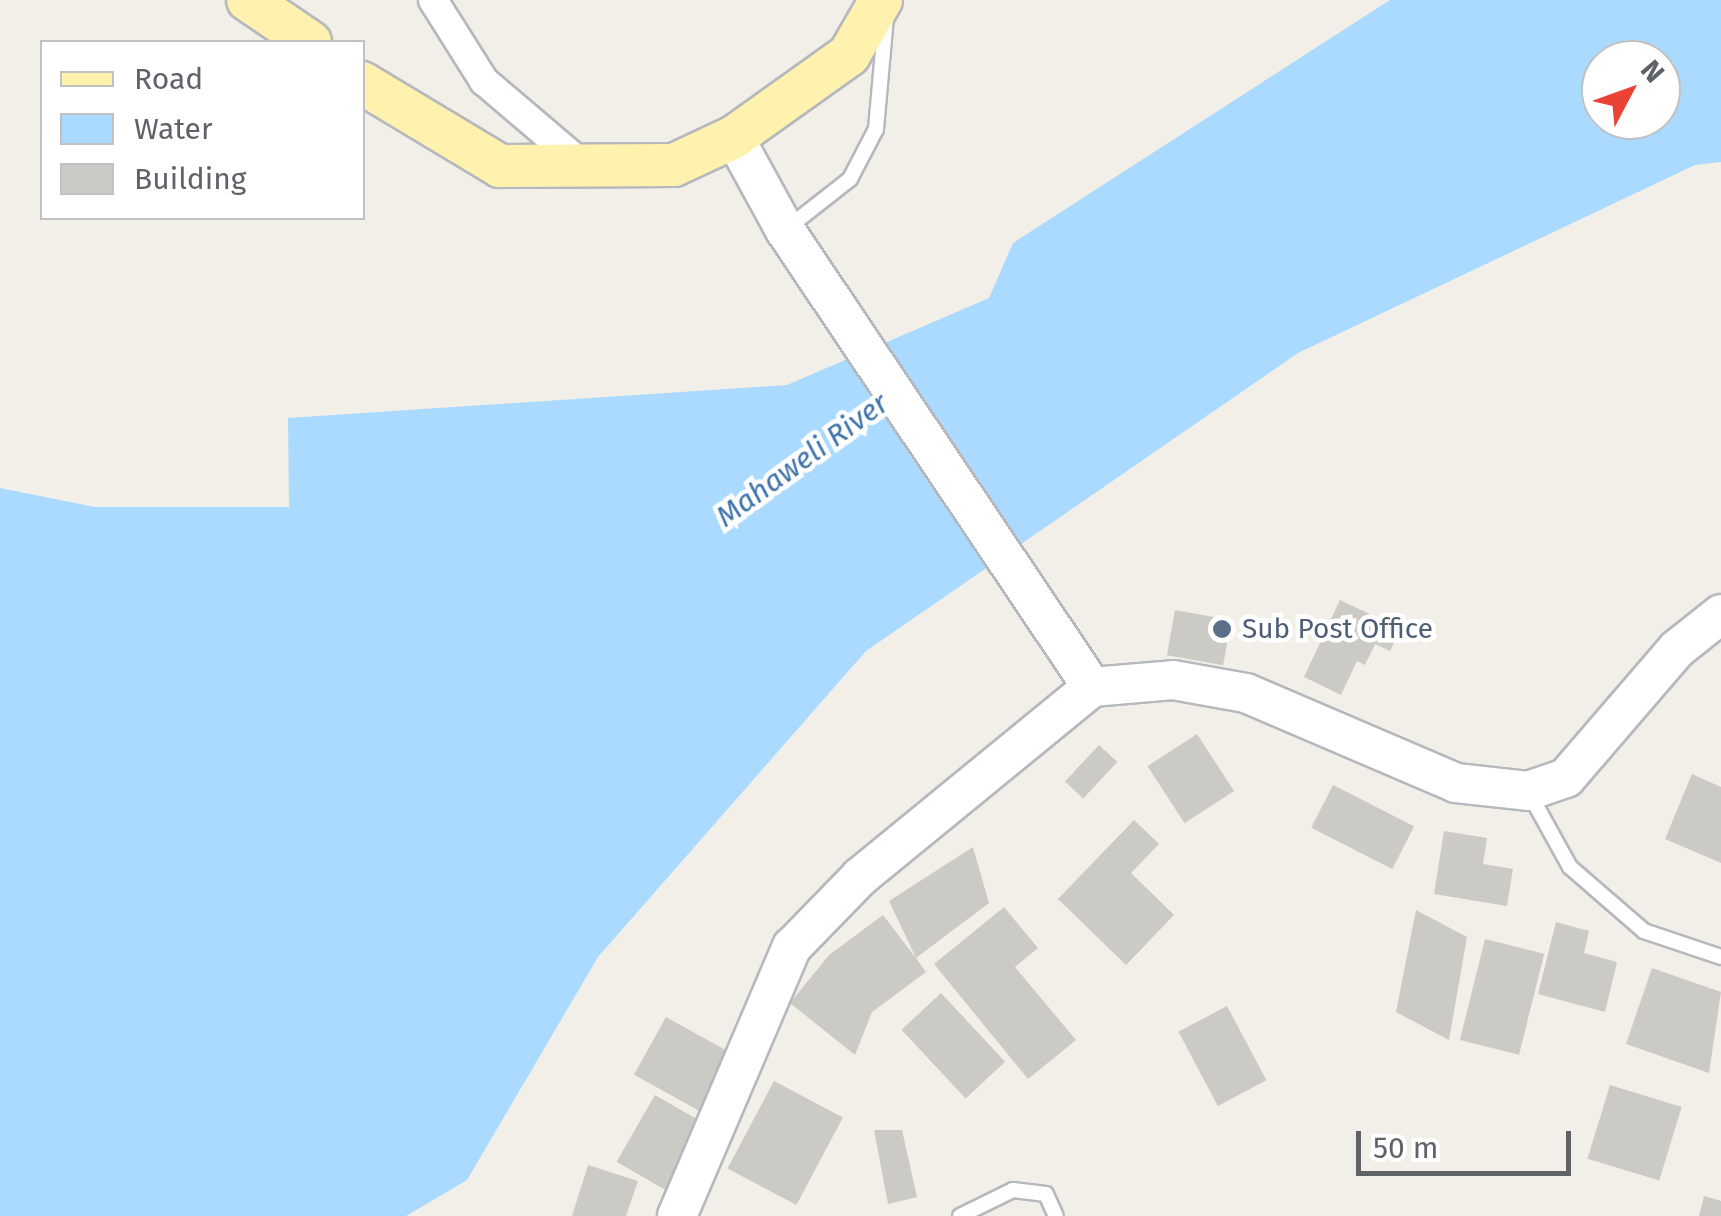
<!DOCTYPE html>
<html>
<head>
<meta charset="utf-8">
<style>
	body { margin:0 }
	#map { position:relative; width:1721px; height:1216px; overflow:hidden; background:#f1efe8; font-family:"Fira Sans",sans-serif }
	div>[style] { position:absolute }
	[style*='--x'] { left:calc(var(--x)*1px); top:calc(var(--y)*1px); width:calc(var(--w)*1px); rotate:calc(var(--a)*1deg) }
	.water>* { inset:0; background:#aadaff }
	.building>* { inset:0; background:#cccac5; transform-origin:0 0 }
	.roads { filter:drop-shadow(2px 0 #b5b8bc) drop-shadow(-2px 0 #b5b8bc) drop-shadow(0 2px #b5b8bc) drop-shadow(0 -2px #b5b8bc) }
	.lane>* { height:14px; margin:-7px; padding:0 7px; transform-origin:7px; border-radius:7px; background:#fff }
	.street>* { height:28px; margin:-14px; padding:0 14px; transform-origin:14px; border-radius:14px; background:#fff }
	.secondary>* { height:38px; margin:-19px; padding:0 19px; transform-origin:19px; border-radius:19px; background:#fff }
	.primary>* { height:42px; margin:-21px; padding:0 21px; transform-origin:21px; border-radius:21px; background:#fff2af }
	.dots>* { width:28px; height:28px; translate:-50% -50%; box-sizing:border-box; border:5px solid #fff; border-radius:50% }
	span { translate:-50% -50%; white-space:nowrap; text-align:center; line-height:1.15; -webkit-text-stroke:9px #fff; paint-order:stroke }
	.service-label { font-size:28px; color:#4e5e75 }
	.left { translate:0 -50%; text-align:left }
	.water-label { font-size:30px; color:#4174aa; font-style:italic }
	.legend { position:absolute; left:40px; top:40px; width:325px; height:180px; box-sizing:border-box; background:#fff; border:2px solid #bfc1c3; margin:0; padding:12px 18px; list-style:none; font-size:30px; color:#5f6368 }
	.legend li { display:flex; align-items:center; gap:20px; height:50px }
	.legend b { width:50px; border:2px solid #bfc1c3 }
	.north { position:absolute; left:1581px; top:40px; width:100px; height:100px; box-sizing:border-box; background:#fff; border:2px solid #bfc1c3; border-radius:50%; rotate:49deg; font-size:28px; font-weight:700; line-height:40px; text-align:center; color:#5f6368 }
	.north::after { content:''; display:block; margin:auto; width:35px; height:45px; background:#ea4335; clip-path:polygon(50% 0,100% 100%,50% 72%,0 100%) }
	.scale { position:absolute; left:1356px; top:1131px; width:215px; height:45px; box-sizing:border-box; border:5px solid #5f6368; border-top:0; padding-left:12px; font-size:30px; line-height:35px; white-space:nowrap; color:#5f6368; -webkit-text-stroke:8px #fff; paint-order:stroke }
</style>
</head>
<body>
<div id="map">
	<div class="water">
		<div style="clip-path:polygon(evenodd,1390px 0,1721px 0,1721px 162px,1695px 165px,1298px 353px,866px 651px,598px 957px,467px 1180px,406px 1216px,0 1216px,0 488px,95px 507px,289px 507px,288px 418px,787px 385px,989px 298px,1013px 243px,1390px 0,1601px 60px,1661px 60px,1661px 120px,1601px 120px,1601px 60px)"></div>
	</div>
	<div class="building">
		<div style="clip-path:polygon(1340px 600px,1401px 629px,1390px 651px,1375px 644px,1365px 665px,1357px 661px,1341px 695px,1304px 677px)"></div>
		<div style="left:1175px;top:610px;width:57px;height:46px;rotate:10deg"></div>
		<div style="left:1197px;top:734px;width:68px;height:59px;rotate:57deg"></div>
		<div style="left:1099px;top:745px;width:25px;height:50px;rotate:43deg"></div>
		<div style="clip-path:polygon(1692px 774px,1721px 787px,1721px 863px,1665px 839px)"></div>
		<div style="left:1333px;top:785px;width:91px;height:48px;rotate:27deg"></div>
		<div style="clip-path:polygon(1134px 820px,1159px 844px,1131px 873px,1174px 915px,1126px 965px,1058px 899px)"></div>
		<div style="clip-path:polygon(1444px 831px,1487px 838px,1483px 864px,1513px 869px,1507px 906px,1434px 894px)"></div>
		<div style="clip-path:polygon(973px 847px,989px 903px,916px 958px,926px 972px,872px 1012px,855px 1055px,790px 1003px,829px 955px,883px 915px,916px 958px,889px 901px)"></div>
		<div style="clip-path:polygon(1004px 907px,1038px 948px,1015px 967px,1076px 1040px,1028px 1079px,934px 964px)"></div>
		<div style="clip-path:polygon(1416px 910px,1467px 937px,1449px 1040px,1396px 1012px)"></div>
		<div style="clip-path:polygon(1556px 922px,1589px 931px,1584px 953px,1617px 962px,1605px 1012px,1538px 994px)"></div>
		<div style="left:1485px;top:939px;width:61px;height:104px;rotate:14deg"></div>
		<div style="clip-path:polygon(1652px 968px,1721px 992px,1709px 1073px,1626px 1044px)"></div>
		<div style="left:941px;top:993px;width:94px;height:54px;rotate:47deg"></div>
		<div style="left:1227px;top:1006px;width:84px;height:55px;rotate:62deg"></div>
		<div style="left:666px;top:1017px;width:79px;height:66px;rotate:29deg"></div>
		<div style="left:774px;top:1081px;width:78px;height:99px;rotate:28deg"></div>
		<div style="left:1610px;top:1085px;width:75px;height:77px;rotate:17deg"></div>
		<div style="left:655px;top:1095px;width:58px;height:77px;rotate:30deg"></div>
		<div style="clip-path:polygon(874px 1130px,902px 1130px,917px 1197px,888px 1204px)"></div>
		<div style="clip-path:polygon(588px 1165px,638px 1181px,626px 1216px,572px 1216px)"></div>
		<div style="clip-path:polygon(1704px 1196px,1721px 1201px,1721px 1216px,1699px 1216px)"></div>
	</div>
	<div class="roads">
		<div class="lane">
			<div style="--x:785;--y:230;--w:83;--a:-38.1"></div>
			<div style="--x:850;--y:179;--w:56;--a:-62.5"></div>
			<div style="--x:876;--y:129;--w:113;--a:-84.9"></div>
			<div style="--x:1528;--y:791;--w:87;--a:61.1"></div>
			<div style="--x:1570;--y:867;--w:98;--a:40.9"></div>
			<div style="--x:1644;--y:931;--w:81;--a:18.7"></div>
			<div style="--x:960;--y:1216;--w:59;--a:-26.1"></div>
			<div style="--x:1013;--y:1190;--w:33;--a:7"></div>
			<div style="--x:1046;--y:1194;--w:24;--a:66"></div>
		</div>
		<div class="street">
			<div style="--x:433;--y:0;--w:96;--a:57.8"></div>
			<div style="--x:484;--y:81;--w:133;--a:40.4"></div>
		</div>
		<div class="secondary">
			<div style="--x:734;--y:137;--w:106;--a:61.3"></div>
			<div style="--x:785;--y:230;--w:551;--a:56.11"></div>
			<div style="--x:677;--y:1216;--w:293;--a:-66.9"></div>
			<div style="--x:792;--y:947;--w:98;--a:-45.8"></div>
			<div style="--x:860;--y:877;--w:300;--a:-39.3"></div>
			<div style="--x:1092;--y:687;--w:81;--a:-4.9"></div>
			<div style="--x:1173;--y:680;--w:74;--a:10.1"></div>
			<div style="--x:1246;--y:693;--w:228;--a:23.2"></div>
			<div style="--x:1456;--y:783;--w:72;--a:6.3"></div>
			<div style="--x:1528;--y:791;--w:40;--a:-18.9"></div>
			<div style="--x:1566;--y:778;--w:170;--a:-49.3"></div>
			<div style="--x:1677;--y:649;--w:56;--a:-38.5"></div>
		</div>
		<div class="primary">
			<div style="--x:248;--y:0;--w:75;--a:34.1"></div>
			<div style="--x:362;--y:83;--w:161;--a:31"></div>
			<div style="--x:500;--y:166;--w:174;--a:-0.3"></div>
			<div style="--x:674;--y:165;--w:66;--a:-25"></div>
			<div style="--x:734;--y:137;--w:141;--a:-35.5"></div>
			<div style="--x:849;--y:55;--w:64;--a:-59.8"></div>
		</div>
	</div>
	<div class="dots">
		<div style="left:1222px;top:629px;background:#5c6f8a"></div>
	</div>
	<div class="service-label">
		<span class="left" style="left:1242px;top:629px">Sub Post Office</span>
	</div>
	<div class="water-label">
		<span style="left:802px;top:460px;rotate:-36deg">Mahaweli River</span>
	</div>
	<ul class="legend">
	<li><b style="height:12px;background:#fff2af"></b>Road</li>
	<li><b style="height:28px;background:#aadaff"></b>Water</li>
	<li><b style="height:28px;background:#cccac5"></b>Building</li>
	</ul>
	<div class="north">N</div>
	<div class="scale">50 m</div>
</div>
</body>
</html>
